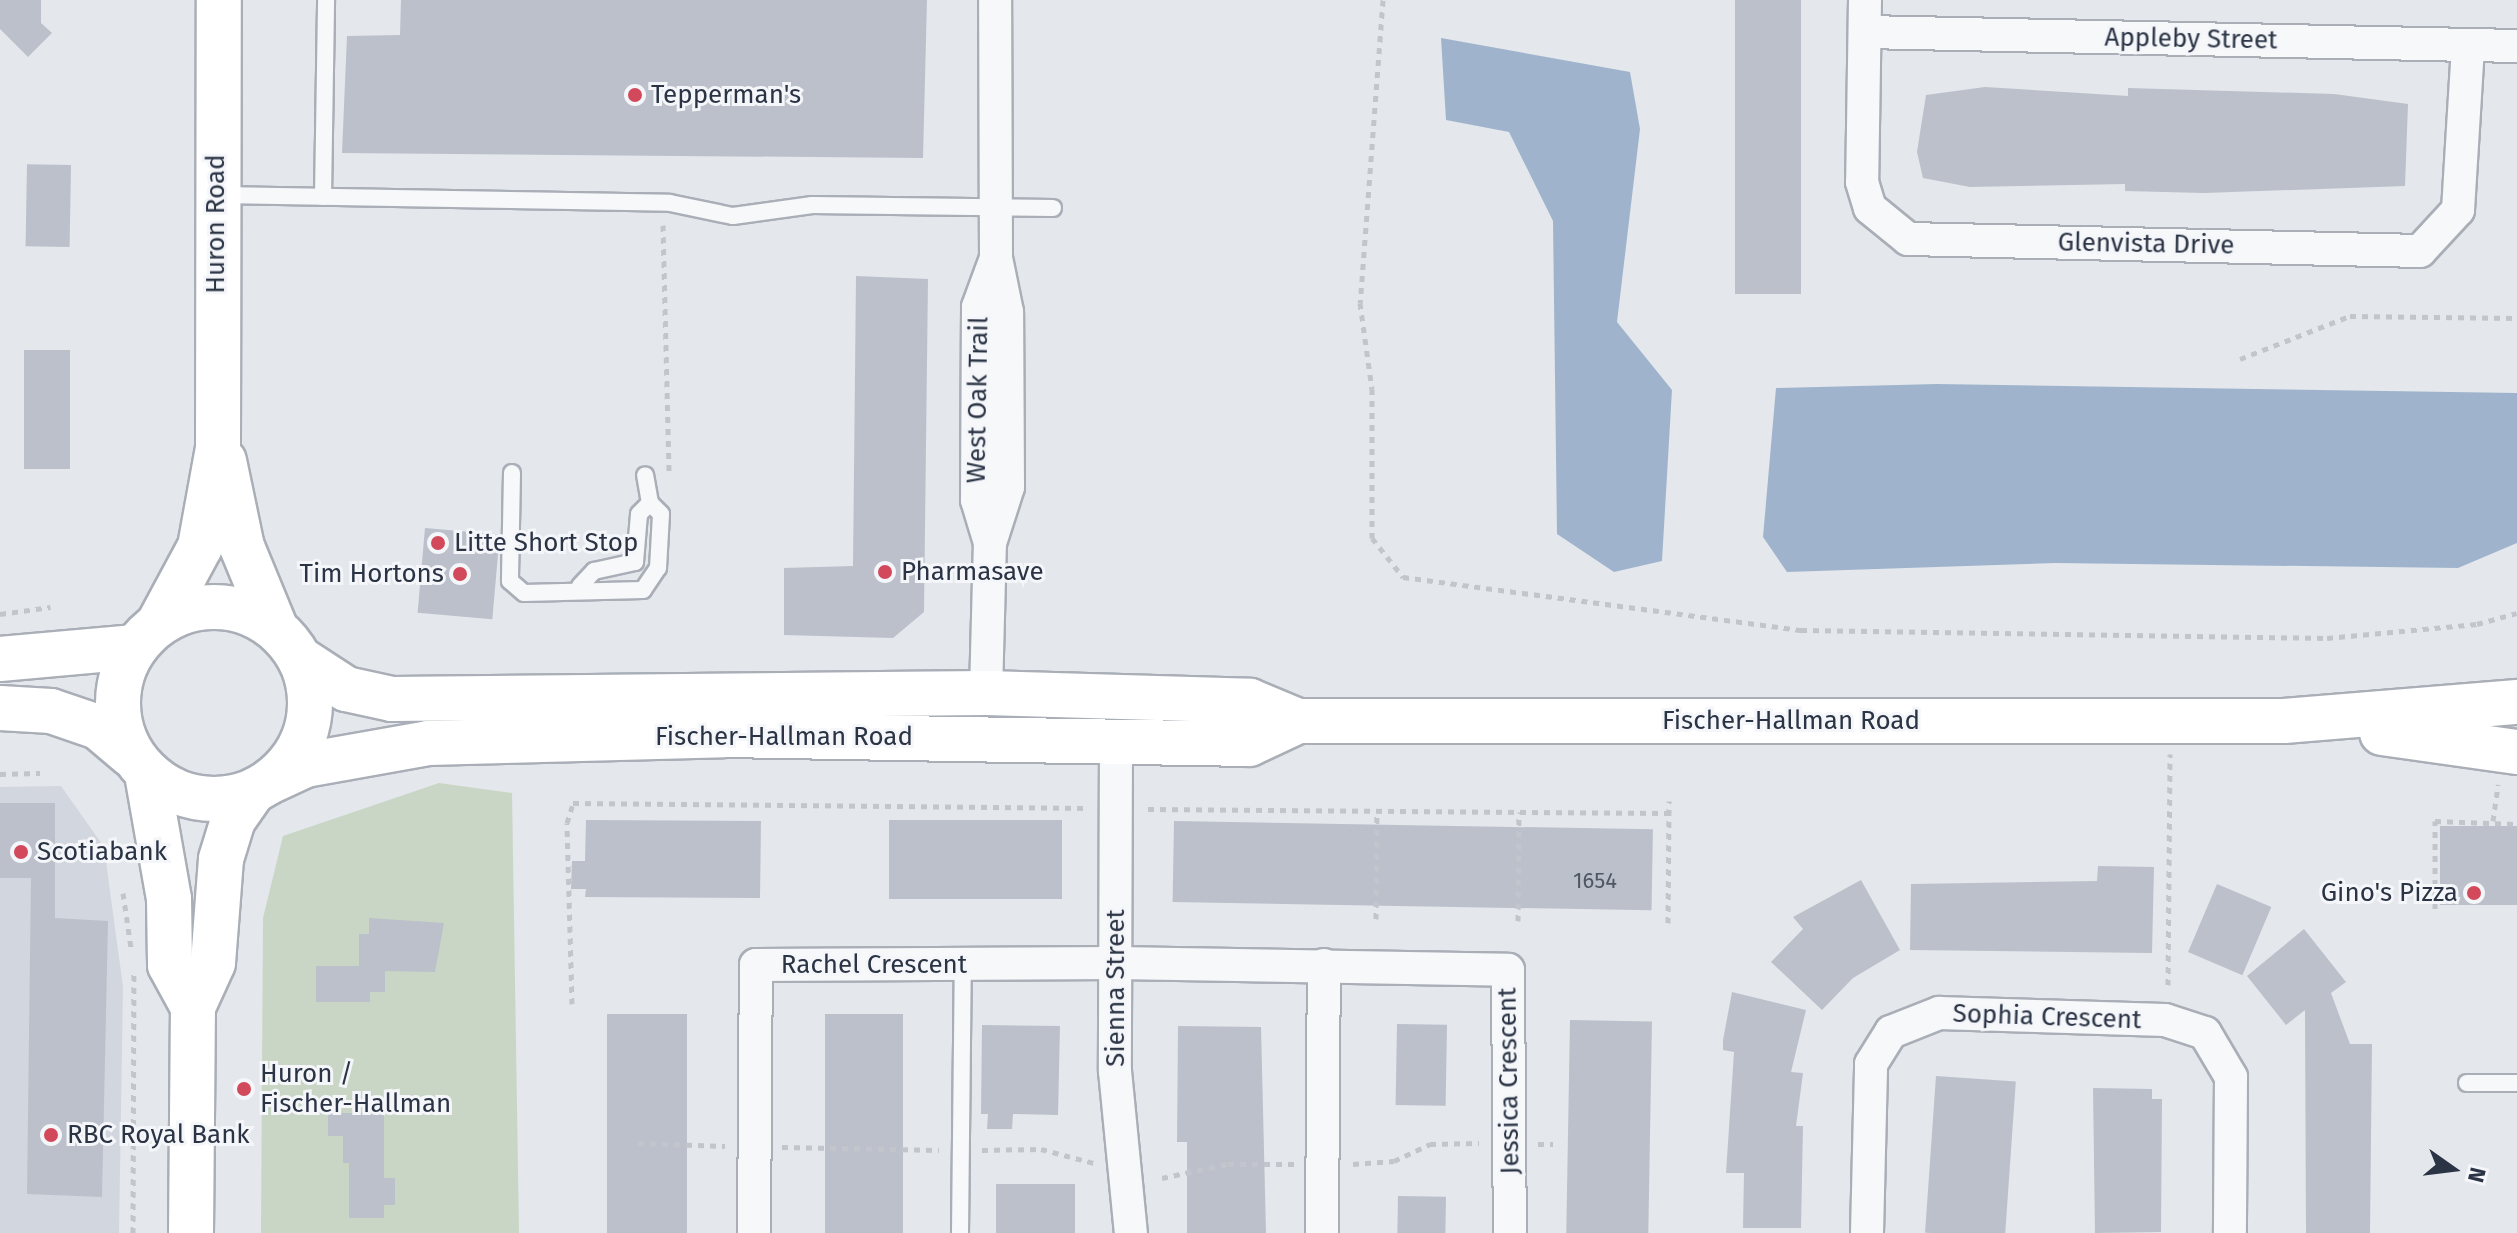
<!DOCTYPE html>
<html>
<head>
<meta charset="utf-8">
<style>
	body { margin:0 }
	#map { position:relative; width:2517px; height:1233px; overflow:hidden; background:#e4e7ec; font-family:"Fira Sans",sans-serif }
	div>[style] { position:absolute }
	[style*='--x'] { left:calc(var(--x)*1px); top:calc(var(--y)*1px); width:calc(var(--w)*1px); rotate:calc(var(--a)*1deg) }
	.built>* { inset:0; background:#d2d6de }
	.green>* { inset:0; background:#c9d6c5 }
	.water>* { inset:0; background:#9fb4cc }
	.building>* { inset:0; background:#bbc0ca; transform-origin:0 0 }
	.path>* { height:5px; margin-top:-2.5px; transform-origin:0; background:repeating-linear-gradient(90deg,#c2c5cb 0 6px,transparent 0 12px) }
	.roads { filter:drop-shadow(2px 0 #a9aeb7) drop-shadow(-2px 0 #a9aeb7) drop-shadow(0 2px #a9aeb7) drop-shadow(0 -2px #a9aeb7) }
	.lane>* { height:16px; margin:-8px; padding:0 8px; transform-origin:8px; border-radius:8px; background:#f7f8fa }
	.street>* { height:32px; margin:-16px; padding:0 16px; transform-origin:16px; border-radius:16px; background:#f7f8fa }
	.secondary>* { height:44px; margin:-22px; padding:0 22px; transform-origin:22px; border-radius:22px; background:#fff }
	.secondary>.ring { margin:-22px; padding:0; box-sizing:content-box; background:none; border:44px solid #fff; border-radius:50% }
	.dots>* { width:22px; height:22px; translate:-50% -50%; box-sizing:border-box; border:4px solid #f4f6f9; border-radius:50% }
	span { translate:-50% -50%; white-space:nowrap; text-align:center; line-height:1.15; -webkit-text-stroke:6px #f4f6f9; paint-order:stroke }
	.number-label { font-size:22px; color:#4f5766 }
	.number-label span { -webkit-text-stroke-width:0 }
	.street-label { font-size:26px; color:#2b3445 }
	.poi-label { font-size:26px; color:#2b3445 }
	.left { translate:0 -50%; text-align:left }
	.right { translate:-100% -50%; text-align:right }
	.north { position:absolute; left:2413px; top:1129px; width:80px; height:80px; -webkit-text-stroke:6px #f4f6f9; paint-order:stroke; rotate:104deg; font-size:22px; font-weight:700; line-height:32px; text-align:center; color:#2b3445 }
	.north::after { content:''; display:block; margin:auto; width:28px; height:36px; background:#2b3445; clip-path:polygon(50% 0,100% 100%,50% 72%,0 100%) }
</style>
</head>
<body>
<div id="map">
	<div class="built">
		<div style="clip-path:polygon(61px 786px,104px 847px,123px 987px,119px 1233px,0 1233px,0 787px)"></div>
	</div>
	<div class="green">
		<div style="clip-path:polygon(439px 783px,512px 793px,519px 1233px,261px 1233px,263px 918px,283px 836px)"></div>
	</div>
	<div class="water">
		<div style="clip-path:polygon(1441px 38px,1630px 72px,1640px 129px,1617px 322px,1672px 390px,1662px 561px,1614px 572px,1557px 534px,1553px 221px,1509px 132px,1446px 120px)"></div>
		<div style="clip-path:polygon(1937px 384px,2517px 393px,2517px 543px,2458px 568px,2055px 563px,1787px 572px,1763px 537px,1776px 388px)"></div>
	</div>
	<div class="building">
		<div style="clip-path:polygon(0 0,41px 0,41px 23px,52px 33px,28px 57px,0 29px)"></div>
		<div style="clip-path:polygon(401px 0,927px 0,923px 158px,342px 153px,347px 36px,400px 35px)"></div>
		<div style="left:1735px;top:0;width:66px;height:294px"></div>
		<div style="clip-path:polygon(1985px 87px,2128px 96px,2128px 88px,2334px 94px,2408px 104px,2405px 186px,2204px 193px,2125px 191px,2125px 184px,1970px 187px,1923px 178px,1917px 152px,1926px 95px)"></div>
		<div style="left:71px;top:165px;width:82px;height:44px;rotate:91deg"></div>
		<div style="clip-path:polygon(856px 276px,928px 279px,924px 612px,893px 638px,784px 635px,784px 568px,853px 566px)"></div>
		<div style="left:24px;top:350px;width:46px;height:119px"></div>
		<div style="left:425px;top:528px;width:75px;height:85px;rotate:5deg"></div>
		<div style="clip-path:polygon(0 803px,55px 803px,55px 918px,108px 921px,102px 1197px,27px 1194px,31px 878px,0 878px)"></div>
		<div style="clip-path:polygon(586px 820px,761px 821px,760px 898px,585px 897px,586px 889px,571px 889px,572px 861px,585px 861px)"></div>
		<div style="left:889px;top:820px;width:173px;height:79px"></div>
		<div style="left:1174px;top:821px;width:479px;height:81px;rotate:1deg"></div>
		<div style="left:2517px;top:826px;width:79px;height:77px;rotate:90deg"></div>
		<div style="clip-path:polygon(2098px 866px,2154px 867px,2152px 953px,1910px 950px,1911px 884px,2097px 881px)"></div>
		<div style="clip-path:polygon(1861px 880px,1900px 950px,1853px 978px,1822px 1010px,1771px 962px,1803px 929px,1793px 917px)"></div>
		<div style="left:2217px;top:884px;width:59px;height:74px;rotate:23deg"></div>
		<div style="clip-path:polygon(369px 918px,444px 923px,435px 972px,385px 971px,385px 992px,370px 992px,370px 1002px,316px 1002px,316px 966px,359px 966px,359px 934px,369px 934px)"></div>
		<div style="clip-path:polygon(2304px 929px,2346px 982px,2331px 993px,2350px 1044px,2372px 1044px,2370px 1233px,2306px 1233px,2305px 1010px,2286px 1025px,2247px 976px)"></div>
		<div style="clip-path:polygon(1732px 992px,1806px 1010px,1791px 1072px,1803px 1073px,1796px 1126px,1803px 1126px,1801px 1228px,1743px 1228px,1744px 1173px,1726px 1173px,1734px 1052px,1723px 1050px,1723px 1040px)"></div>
		<div style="left:607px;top:1014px;width:80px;height:219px"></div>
		<div style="left:825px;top:1014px;width:78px;height:219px"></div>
		<div style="left:1570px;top:1020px;width:82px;height:213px;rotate:1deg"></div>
		<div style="left:1397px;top:1024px;width:50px;height:81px;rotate:1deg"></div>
		<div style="clip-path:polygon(982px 1025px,1060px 1026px,1058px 1115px,1013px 1114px,1012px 1129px,987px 1129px,988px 1114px,981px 1114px)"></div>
		<div style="clip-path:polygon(1178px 1026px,1261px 1027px,1266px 1233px,1187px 1233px,1187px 1142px,1177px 1142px)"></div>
		<div style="left:1936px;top:1076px;width:80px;height:157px;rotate:4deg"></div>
		<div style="clip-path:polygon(2093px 1088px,2152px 1089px,2152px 1099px,2162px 1099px,2161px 1232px,2095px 1233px)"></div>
		<div style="clip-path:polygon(328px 1113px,384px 1113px,384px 1178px,395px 1178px,395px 1205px,384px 1205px,384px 1218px,349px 1218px,349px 1163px,343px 1163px,343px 1136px,328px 1136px)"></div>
		<div style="left:996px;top:1184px;width:79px;height:49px"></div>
		<div style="left:1398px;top:1196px;width:48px;height:37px;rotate:1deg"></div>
	</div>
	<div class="path">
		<div style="--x:1383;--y:0;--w:304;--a:94.3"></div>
		<div style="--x:1360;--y:303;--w:87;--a:82.1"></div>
		<div style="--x:1372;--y:389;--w:149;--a:90"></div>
		<div style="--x:1372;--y:538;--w:50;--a:51.5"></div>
		<div style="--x:1403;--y:577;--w:402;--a:7.6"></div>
		<div style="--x:1801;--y:630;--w:526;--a:0.87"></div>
		<div style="--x:2327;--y:638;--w:151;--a:-5.3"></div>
		<div style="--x:2477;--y:624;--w:41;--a:-15.4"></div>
		<div style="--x:663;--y:225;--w:246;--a:88.6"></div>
		<div style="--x:2240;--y:359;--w:118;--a:-21.4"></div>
		<div style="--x:2350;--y:316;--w:167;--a:0.7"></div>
		<div style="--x:0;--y:614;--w:51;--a:-7.8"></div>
		<div style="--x:0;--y:774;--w:40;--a:-1.4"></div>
		<div style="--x:1148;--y:809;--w:521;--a:0.44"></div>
		<div style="--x:2493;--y:821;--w:37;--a:-82"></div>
		<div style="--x:123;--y:893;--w:56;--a:81.7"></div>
		<div style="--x:2435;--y:909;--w:88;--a:-90"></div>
		<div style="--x:2435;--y:821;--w:82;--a:2.1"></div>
		<div style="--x:1376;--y:919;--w:108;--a:-89.5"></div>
		<div style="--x:1518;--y:921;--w:109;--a:-89.5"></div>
		<div style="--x:1668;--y:923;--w:122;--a:-89.5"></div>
		<div style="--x:2168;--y:985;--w:231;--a:-89.5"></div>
		<div style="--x:572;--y:1004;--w:181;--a:-91.6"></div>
		<div style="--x:567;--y:823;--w:21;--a:-73"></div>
		<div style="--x:573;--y:803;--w:513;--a:0.56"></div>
		<div style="--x:638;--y:1143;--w:87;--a:2"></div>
		<div style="--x:1538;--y:1144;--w:15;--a:0"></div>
		<div style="--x:782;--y:1147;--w:157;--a:1.1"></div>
		<div style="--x:982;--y:1150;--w:59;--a:-1"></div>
		<div style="--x:1041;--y:1149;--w:55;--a:14.8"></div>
		<div style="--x:1353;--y:1164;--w:41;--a:-4.2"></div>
		<div style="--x:1394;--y:1161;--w:40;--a:-25"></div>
		<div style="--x:1430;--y:1144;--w:49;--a:-1.2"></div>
		<div style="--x:1162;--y:1178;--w:67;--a:-12"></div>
		<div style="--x:1228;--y:1164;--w:66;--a:0"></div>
		<div style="--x:133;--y:1233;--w:259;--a:-89.8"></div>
	</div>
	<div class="roads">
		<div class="lane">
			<div style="--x:220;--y:195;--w:450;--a:1"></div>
			<div style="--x:670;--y:203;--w:64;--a:11.7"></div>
			<div style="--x:733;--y:216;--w:80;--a:-7.9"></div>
			<div style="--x:812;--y:205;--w:241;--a:0.7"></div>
			<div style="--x:323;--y:197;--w:197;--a:-89.1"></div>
			<div style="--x:512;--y:473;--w:108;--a:91.1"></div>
			<div style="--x:510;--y:581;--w:18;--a:41"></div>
			<div style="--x:524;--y:593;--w:119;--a:-1.4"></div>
			<div style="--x:643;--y:590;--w:27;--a:-56"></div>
			<div style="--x:658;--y:568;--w:54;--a:-86.8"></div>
			<div style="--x:661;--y:514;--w:16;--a:-135"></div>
			<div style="--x:650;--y:503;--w:28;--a:-100"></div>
			<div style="--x:580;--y:586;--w:21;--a:-47"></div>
			<div style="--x:594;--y:571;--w:42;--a:-12.4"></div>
			<div style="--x:635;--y:562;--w:48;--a:-85.2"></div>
			<div style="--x:639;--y:514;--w:16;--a:-45"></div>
			<div style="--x:2467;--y:1083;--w:50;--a:0"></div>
			<div style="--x:960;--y:1233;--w:268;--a:-89.4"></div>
		</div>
		<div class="street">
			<div style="--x:1865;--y:0;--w:182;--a:90.9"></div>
			<div style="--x:1862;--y:182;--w:27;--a:73"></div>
			<div style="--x:1870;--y:208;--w:49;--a:39.2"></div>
			<div style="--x:1908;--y:239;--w:512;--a:1.34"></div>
			<div style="--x:2420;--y:251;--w:56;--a:-47.2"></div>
			<div style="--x:2458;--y:210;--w:165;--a:-86.5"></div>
			<div style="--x:1865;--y:32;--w:652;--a:1.23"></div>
			<div style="--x:990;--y:543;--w:45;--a:-106.8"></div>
			<div style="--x:977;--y:500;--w:193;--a:-89.7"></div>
			<div style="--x:978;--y:307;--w:52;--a:-69.8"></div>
			<div style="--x:986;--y:693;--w:150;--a:-88.5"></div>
			<div style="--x:990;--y:543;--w:59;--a:-72.2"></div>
			<div style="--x:1008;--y:487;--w:175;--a:-90.3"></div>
			<div style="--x:1007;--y:312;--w:55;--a:-101.5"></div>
			<div style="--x:996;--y:258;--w:258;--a:-90.2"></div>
			<div style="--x:1116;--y:743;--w:328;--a:90.2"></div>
			<div style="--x:1115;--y:1071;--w:163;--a:84.4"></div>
			<div style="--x:754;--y:1233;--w:268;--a:-89.6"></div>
			<div style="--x:756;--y:965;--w:360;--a:-0.3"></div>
			<div style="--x:1116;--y:963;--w:392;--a:1"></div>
			<div style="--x:1508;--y:970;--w:263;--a:89.6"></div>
			<div style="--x:1322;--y:1233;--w:268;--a:-89.6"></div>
			<div style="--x:1867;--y:1233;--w:169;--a:-88.6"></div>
			<div style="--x:1871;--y:1064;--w:38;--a:-58"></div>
			<div style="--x:1891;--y:1032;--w:52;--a:-21.6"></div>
			<div style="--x:1939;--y:1013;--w:226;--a:1.8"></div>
			<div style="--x:2165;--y:1020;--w:42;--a:18"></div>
			<div style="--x:2205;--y:1033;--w:51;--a:59.4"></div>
			<div style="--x:2231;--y:1077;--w:156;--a:90.4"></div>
		</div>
		<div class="secondary">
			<div style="--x:224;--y:461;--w:88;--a:78.2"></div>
			<div style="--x:242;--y:547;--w:87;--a:67.6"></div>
			<div class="ring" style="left:118px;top:607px;width:148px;height:148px"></div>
			<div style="--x:159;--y:623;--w:86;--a:-61.7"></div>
			<div style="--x:200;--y:547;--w:101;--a:-79.7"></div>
			<div style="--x:218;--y:448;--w:448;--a:-89.9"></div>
			<div style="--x:0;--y:659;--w:136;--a:-5.1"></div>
			<div style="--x:300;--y:659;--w:55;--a:33.1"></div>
			<div style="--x:346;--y:689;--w:47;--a:12.3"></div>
			<div style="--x:392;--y:699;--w:594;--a:-0.58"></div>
			<div style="--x:986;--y:693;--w:264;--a:1.7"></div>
			<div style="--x:1250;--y:701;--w:52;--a:22.6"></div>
			<div style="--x:1298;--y:721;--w:986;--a:0"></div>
			<div style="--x:2284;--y:721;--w:234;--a:-4.7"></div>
			<div style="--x:0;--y:708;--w:51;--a:3.4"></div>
			<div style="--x:51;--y:711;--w:50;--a:18.8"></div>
			<div style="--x:98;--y:727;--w:43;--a:40.3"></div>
			<div style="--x:2382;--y:733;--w:136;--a:8"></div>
			<div style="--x:147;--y:774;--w:127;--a:80"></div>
			<div style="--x:169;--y:899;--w:66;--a:89.1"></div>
			<div style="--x:170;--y:965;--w:48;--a:61.3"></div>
			<div style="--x:271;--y:781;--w:38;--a:-25"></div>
			<div style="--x:305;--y:765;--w:125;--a:-10.1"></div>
			<div style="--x:428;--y:743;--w:296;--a:-1.5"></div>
			<div style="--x:724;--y:735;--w:525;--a:0.98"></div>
			<div style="--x:1249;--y:744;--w:54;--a:-25.1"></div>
			<div style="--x:191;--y:1233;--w:226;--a:-89.5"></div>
			<div style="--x:193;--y:1007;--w:48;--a:-65.6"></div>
			<div style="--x:213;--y:963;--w:104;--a:-85.6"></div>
			<div style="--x:221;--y:859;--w:41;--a:-72.9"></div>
			<div style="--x:233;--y:820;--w:33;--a:-55"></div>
		</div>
	</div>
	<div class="dots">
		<div style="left:635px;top:95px;background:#d1495b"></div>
		<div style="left:438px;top:543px;background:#d1495b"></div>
		<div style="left:885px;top:572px;background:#d1495b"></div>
		<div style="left:460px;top:574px;background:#d1495b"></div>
		<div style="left:21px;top:852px;background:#d1495b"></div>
		<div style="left:2474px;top:893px;background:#d1495b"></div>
		<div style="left:244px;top:1089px;background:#d1495b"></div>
		<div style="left:51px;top:1135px;background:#d1495b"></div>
	</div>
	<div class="number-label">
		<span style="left:1595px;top:881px">1654</span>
	</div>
	<div class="street-label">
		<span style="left:2191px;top:39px;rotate:1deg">Appleby Street</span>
		<span style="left:216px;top:224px;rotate:-90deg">Huron Road</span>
		<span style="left:2146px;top:244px;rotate:1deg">Glenvista Drive</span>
		<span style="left:978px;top:400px;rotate:-89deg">West Oak Trail</span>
		<span style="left:1791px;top:721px">Fischer-Hallman Road</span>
		<span style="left:784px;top:737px">Fischer-Hallman Road</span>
		<span style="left:874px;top:965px">Rachel Crescent</span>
		<span style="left:1116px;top:988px;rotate:-90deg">Sienna Street</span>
		<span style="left:2047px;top:1017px;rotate:2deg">Sophia Crescent</span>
		<span style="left:1509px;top:1081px;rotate:-91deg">Jessica Crescent</span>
	</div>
	<div class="poi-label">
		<span class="left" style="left:651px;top:95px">Tepperman's</span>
		<span class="left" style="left:454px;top:543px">Litte Short Stop</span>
		<span class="left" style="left:901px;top:572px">Pharmasave</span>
		<span class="right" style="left:444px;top:574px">Tim Hortons</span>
		<span class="left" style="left:37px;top:852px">Scotiabank</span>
		<span class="right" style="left:2458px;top:893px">Gino's Pizza</span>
		<span class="left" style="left:260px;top:1089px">Huron /<br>Fischer-Hallman</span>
		<span class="left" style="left:67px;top:1135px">RBC Royal Bank</span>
	</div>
	<div class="north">N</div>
</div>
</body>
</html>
